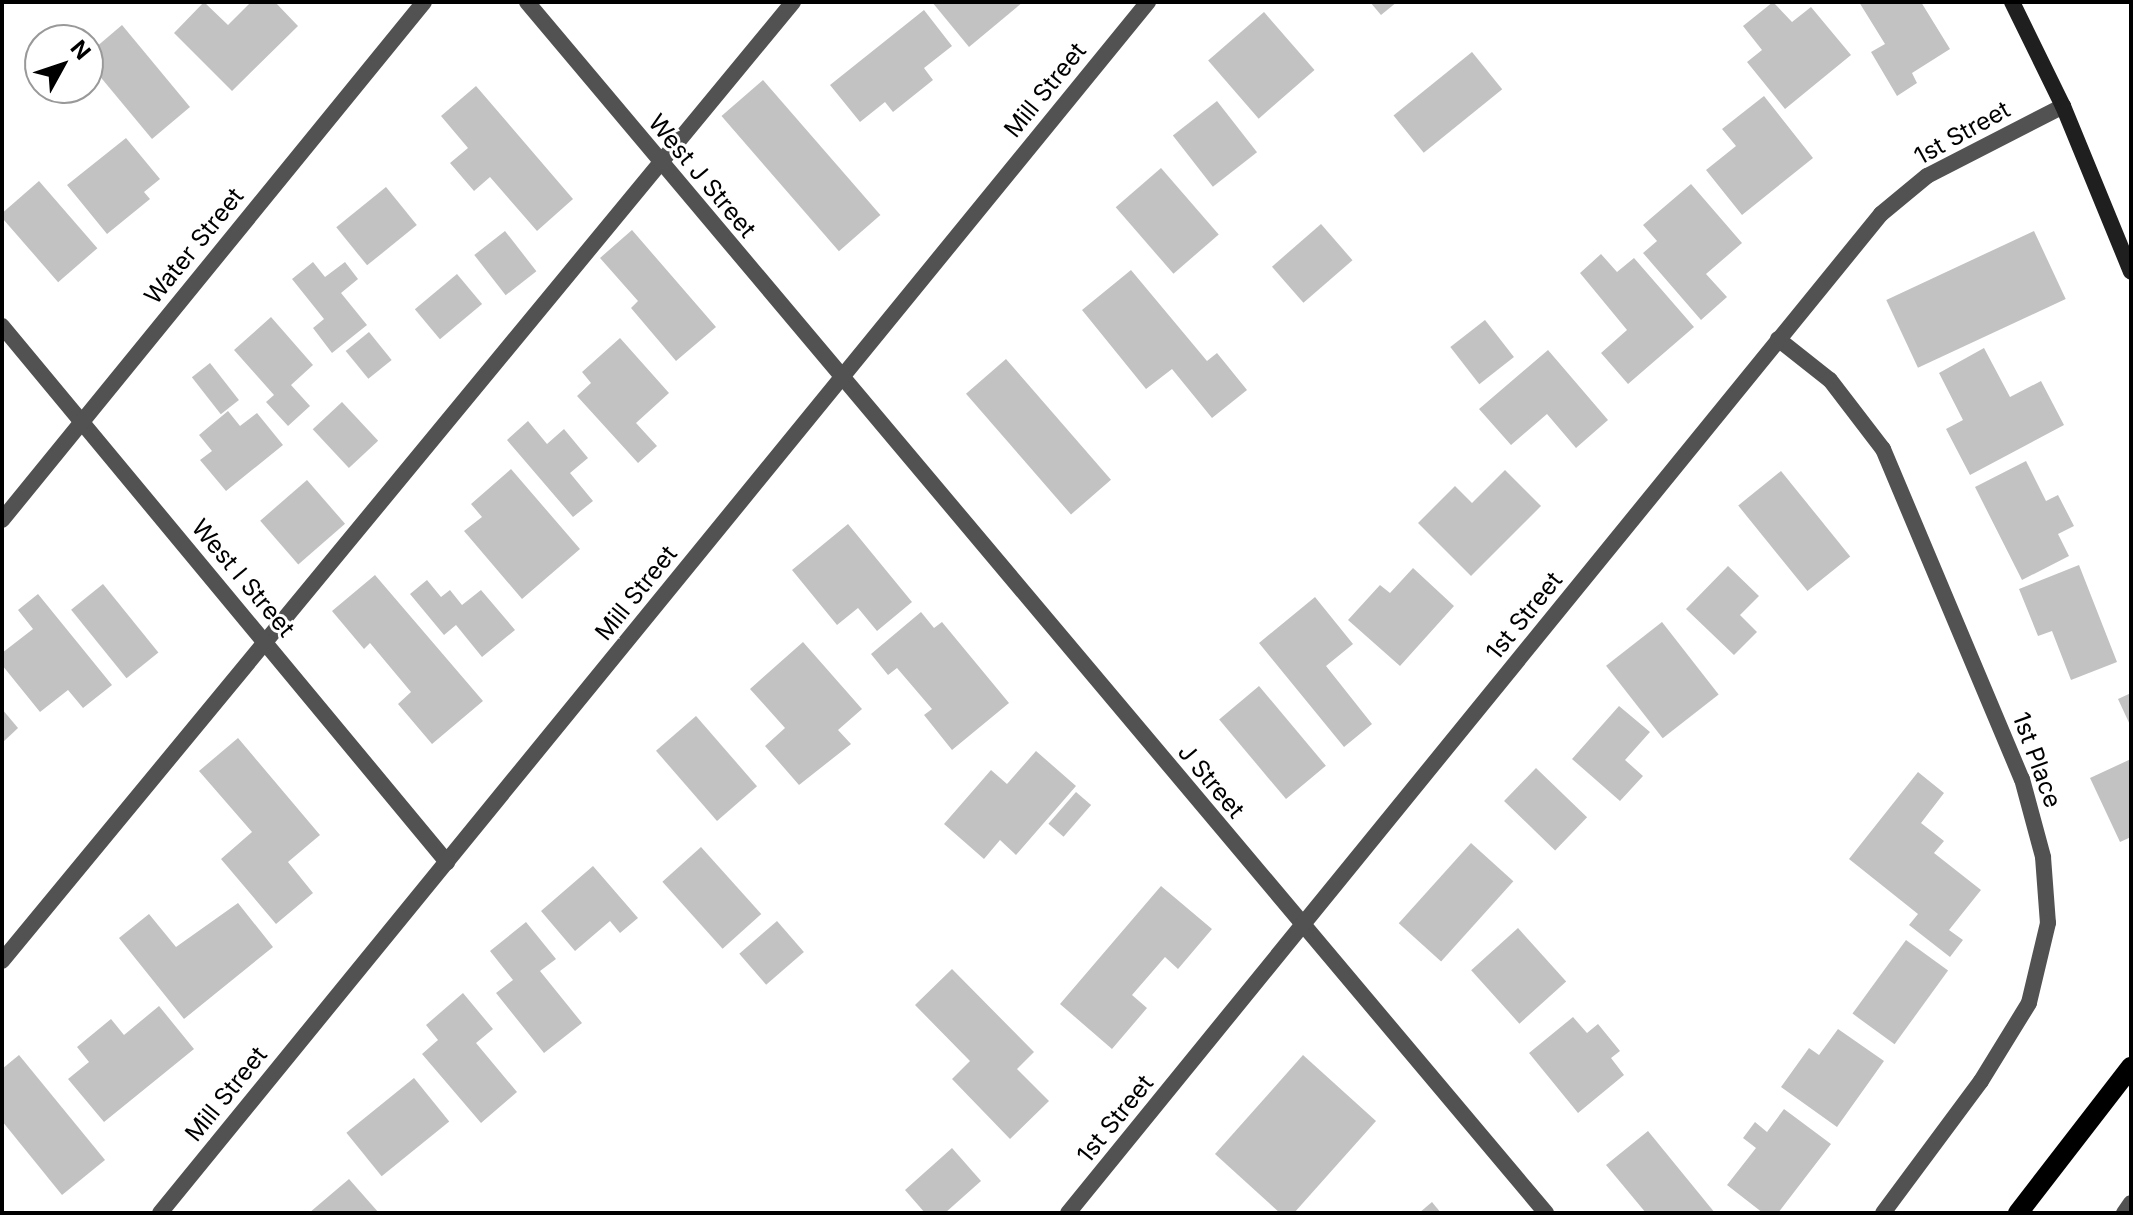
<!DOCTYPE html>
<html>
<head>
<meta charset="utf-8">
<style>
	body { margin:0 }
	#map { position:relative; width:2133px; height:1215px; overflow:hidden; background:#fff; font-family:Inter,sans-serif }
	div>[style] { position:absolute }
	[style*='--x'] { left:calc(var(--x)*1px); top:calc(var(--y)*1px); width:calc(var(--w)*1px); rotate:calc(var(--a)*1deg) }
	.building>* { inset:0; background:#c2c2c2; transform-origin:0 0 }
	.service>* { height:16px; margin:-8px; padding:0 8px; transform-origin:8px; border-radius:8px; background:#525252 }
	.minor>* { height:16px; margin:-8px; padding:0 8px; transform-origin:8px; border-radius:8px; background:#525252 }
	.tertiary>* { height:16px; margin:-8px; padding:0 8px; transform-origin:8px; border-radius:8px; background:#525252 }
	.secondary>* { height:16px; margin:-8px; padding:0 8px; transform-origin:8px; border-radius:8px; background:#1f1f1f }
	.primary>* { height:20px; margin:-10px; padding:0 10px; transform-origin:10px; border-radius:10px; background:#000 }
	span { translate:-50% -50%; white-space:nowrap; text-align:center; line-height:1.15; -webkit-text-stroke:6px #fff; paint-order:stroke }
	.street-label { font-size:24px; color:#000 }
	.frame { position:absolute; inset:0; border:4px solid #000; pointer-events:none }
	.north { position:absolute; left:24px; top:24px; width:80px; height:80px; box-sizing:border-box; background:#fff; border:2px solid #999; border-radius:50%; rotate:50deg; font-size:22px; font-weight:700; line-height:32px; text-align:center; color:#000 }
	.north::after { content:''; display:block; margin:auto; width:28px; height:36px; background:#000; clip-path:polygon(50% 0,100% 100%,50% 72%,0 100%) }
</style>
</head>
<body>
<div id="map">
	<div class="building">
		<div style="clip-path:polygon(204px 2px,228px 25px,251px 2px,275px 2px,298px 26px,232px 91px,174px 33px)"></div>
		<div style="clip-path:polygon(932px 2px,1023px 2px,969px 47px)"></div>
		<div style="clip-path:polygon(1370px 2px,1397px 2px,1381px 15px)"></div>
		<div style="clip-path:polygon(1773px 2px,1792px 22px,1811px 7px,1851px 55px,1785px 109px,1747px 62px,1762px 50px,1743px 26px)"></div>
		<div style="clip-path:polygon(1859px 2px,1921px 2px,1950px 49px,1912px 73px,1917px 83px,1897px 96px,1871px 52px,1885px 44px)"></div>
		<div style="clip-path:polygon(924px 10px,952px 46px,924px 68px,933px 80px,893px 112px,885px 102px,860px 122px,830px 85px)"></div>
		<div style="left:1264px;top:12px;width:77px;height:74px;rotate:49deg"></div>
		<div style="clip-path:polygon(122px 25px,190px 107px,152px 139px,88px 62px,88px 54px)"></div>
		<div style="left:1472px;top:52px;width:48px;height:101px;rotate:51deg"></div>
		<div style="left:763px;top:80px;width:179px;height:55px;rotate:49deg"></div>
		<div style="clip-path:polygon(476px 86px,573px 199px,537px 231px,490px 177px,474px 191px,450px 163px,468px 148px,441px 116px)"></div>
		<div style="clip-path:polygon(1764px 96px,1813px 158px,1742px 215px,1706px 170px,1736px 146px,1722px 129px)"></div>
		<div style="left:1217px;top:101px;width:65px;height:56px;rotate:52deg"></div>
		<div style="clip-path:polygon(126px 138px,160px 179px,144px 192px,150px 199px,107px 234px,67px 185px)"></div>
		<div style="left:1161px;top:168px;width:88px;height:60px;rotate:49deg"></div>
		<div style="left:39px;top:181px;width:89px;height:52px;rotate:49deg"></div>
		<div style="clip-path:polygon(1691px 184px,1742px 243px,1706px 274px,1727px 297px,1701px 320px,1643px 253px,1657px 241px,1643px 225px)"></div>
		<div style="left:386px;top:187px;width:49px;height:64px;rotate:51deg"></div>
		<div style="left:1321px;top:224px;width:48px;height:65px;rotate:49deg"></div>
		<div style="clip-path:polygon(632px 230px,716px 327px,676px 361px,631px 308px,638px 301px,600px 258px)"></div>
		<div style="left:505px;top:231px;width:51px;height:39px;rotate:52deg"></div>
		<div style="left:2034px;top:231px;width:75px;height:163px;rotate:65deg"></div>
		<div style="clip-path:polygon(1601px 254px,1617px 272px,1634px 258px,1694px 327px,1628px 384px,1601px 353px,1627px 330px,1580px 273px)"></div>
		<div style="clip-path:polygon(313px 262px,325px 277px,345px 262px,358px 279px,341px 293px,367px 325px,332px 353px,313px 328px,324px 319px,292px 279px)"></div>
		<div style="clip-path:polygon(1131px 270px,1207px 361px,1217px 353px,1247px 390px,1212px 418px,1172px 369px,1146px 389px,1082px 310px)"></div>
		<div style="left:457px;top:274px;width:39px;height:55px;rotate:50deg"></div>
		<div style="clip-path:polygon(271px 317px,313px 365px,291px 385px,310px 406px,288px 426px,266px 402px,274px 395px,234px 350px)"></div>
		<div style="left:1485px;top:320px;width:47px;height:44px;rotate:52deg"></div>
		<div style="left:369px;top:332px;width:36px;height:30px;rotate:51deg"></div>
		<div style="clip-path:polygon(620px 338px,669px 393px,636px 423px,657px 446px,638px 463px,577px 396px,591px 383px,582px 372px)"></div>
		<div style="clip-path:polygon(1984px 348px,2010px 397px,2041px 381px,2064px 425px,1970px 475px,1946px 429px,1963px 420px,1939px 373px)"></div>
		<div style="clip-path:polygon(1548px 350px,1608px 420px,1576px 448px,1547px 414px,1511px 445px,1479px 409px)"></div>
		<div style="left:1006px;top:359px;width:160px;height:53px;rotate:49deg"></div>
		<div style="left:210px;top:363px;width:47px;height:23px;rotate:52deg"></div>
		<div style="left:342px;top:402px;width:53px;height:40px;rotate:47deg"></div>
		<div style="clip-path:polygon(228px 411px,240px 426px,257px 413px,283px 445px,226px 491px,200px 460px,212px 451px,199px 435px)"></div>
		<div style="clip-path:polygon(528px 421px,547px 444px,564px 429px,588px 458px,570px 473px,593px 501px,573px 517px,507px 440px)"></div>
		<div style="clip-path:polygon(2026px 461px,2046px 501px,2058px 495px,2074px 526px,2058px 534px,2069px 556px,2022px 580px,1975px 487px)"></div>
		<div style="clip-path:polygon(511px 469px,580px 549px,522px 599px,464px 531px,482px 517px,471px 504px)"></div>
		<div style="clip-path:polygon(1505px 470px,1541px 506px,1471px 576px,1418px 523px,1455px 486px,1472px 503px)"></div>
		<div style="left:1781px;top:471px;width:110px;height:55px;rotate:51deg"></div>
		<div style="left:307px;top:480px;width:58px;height:62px;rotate:49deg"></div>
		<div style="clip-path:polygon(848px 524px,912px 602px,877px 631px,858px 608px,837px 625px,792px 570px)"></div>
		<div style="clip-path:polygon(2079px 565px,2117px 662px,2071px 680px,2052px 631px,2038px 636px,2019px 589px)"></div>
		<div style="clip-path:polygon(1728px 566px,1759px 596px,1740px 615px,1757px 632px,1734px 655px,1686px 609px)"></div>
		<div style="clip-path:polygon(1413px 568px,1454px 606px,1400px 666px,1348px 620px,1380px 585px,1390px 593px)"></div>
		<div style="clip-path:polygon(375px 575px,483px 701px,432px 744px,398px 704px,411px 692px,370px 643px,364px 649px,332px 611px)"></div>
		<div style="clip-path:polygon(427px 580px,441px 597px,450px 590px,462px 605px,481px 590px,515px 630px,482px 657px,456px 625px,444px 635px,410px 594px)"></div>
		<div style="left:103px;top:584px;width:88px;height:41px;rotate:51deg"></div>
		<div style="clip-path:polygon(38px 594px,112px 685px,83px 708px,68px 690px,40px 712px,2px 665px,2px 653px,33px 629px,18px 610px)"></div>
		<div style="clip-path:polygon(1315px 597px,1353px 644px,1326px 666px,1372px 724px,1344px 747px,1259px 643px)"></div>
		<div style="clip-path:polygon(921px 612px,934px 628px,942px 622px,1009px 703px,952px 750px,924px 715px,932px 709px,897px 668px,888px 675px,871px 654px)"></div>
		<div style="left:1662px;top:622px;width:92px;height:71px;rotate:52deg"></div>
		<div style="clip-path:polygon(803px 642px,862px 709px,838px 730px,851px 744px,799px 785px,765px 746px,785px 728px,750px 689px)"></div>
		<div style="left:1259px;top:686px;width:104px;height:52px;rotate:50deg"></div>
		<div style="clip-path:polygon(2131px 693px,2131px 727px,2118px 699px)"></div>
		<div style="clip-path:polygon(1619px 706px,1650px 732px,1625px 760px,1643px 776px,1620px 801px,1572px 759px)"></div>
		<div style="clip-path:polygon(2px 709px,18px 728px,2px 743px)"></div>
		<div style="left:696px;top:716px;width:93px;height:53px;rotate:49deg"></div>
		<div style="clip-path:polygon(238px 738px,320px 835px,288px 862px,313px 893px,276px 924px,221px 859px,252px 832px,199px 771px)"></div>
		<div style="clip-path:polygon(1036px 751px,1076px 786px,1016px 855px,1000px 840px,984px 859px,944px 824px,991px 770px,1007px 784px)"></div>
		<div style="clip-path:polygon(2131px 759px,2131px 837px,2120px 842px,2090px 778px)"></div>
		<div style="left:1536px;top:768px;width:71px;height:46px;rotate:44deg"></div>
		<div style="clip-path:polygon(1918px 772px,1944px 793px,1921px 823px,1944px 841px,1934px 853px,1981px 890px,1949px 930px,1963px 940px,1950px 957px,1909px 925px,1918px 914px,1849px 859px)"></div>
		<div style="left:1076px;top:792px;width:20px;height:42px;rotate:41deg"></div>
		<div style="left:1471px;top:843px;width:57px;height:108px;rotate:42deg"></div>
		<div style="left:701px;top:847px;width:90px;height:52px;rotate:48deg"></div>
		<div style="clip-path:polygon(593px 866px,638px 918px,620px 933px,610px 921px,575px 951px,541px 911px)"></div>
		<div style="clip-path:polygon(1161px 886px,1212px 929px,1178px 969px,1165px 957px,1132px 995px,1147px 1008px,1112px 1049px,1060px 1004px)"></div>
		<div style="clip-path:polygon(238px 903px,273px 947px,184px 1019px,119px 938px,149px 914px,176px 947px)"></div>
		<div style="left:777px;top:921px;width:41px;height:50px;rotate:49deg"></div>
		<div style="clip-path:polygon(526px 922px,556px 959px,540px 971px,582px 1023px,544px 1053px,496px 993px,513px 980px,490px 951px)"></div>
		<div style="left:1518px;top:928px;width:72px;height:63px;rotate:48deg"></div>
		<div style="left:1906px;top:940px;width:52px;height:91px;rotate:36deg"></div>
		<div style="clip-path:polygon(952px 969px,1034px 1052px,1017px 1069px,1049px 1101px,1010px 1139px,952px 1079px,970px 1061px,915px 1005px)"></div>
		<div style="clip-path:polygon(463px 993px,493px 1029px,476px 1043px,517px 1092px,481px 1123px,422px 1054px,438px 1040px,426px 1025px)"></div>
		<div style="clip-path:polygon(159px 1006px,194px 1049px,104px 1122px,68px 1079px,89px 1062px,77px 1047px,111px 1019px,124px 1035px)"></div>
		<div style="clip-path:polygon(1573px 1017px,1587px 1033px,1598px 1024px,1620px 1051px,1611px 1058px,1624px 1075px,1578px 1113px,1529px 1053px)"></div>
		<div style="clip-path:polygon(1838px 1029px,1884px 1061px,1837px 1127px,1781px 1087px,1809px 1048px,1819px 1055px)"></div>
		<div style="clip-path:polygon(19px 1055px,105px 1160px,62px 1195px,2px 1121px,2px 1069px)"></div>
		<div style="clip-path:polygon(1303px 1055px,1376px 1121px,1294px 1213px,1280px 1213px,1215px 1154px)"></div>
		<div style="left:414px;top:1078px;width:56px;height:87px;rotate:51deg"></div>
		<div style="clip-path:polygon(1784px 1109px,1831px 1144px,1778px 1213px,1763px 1213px,1727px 1185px,1756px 1148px,1743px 1138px,1755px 1122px,1767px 1132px)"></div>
		<div style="clip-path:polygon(1648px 1131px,1715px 1213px,1646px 1213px,1606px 1165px)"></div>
		<div style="clip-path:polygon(952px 1148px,981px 1181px,945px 1213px,925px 1213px,905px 1190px)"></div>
		<div style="clip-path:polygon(349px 1179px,379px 1213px,309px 1213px)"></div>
		<div style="clip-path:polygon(1432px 1202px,1441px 1213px,1419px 1213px)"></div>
	</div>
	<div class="service">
		<div style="--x:2;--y:961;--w:1243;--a:-50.48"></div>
		<div style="--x:2124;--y:1213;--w:12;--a:-55"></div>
	</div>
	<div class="minor">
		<div style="--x:527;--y:2;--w:1583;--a:49.92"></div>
		<div style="--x:2;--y:326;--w:697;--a:50.3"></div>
		<div style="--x:1778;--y:339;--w:66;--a:38.3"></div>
		<div style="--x:1830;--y:380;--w:87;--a:52.5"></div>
		<div style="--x:1883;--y:449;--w:358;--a:67.2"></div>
		<div style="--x:2022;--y:779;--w:81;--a:74.9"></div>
		<div style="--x:2043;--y:857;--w:66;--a:85.7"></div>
		<div style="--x:2048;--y:923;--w:82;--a:103.4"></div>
		<div style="--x:2029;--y:1003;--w:92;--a:121.6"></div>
		<div style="--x:1981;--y:1081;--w:164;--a:126.6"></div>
		<div style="--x:2;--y:520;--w:668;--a:-50.83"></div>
		<div style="--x:1068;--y:1213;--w:1288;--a:-50.86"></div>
		<div style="--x:1881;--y:214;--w:60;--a:-39.6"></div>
		<div style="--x:1927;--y:176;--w:153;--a:-27.2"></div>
	</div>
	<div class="tertiary">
		<div style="--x:160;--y:1213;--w:1563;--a:-50.79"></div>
	</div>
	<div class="secondary">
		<div style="--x:2012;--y:2;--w:116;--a:63.9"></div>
		<div style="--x:2063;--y:106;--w:179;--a:67.7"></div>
	</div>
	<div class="primary">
		<div style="--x:2018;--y:1213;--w:185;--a:-52.3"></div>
	</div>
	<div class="street-label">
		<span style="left:1045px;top:90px;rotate:-51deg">Mill Street</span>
		<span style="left:1962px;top:133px;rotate:-29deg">1st Street</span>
		<span style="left:702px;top:176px;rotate:50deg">West J Street</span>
		<span style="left:194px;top:246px;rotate:-51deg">Water Street</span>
		<span style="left:243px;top:578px;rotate:50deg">West I Street</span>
		<span style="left:636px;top:593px;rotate:-51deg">Mill Street</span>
		<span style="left:1524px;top:616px;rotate:-51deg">1st Street</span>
		<span style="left:2037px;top:760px;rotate:70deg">1st Place</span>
		<span style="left:1211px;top:781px;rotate:50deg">J Street</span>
		<span style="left:226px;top:1094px;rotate:-51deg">Mill Street</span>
		<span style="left:1115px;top:1119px;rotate:-51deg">1st Street</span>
	</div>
	<div class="frame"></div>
	<div class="north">N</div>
</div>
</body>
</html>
